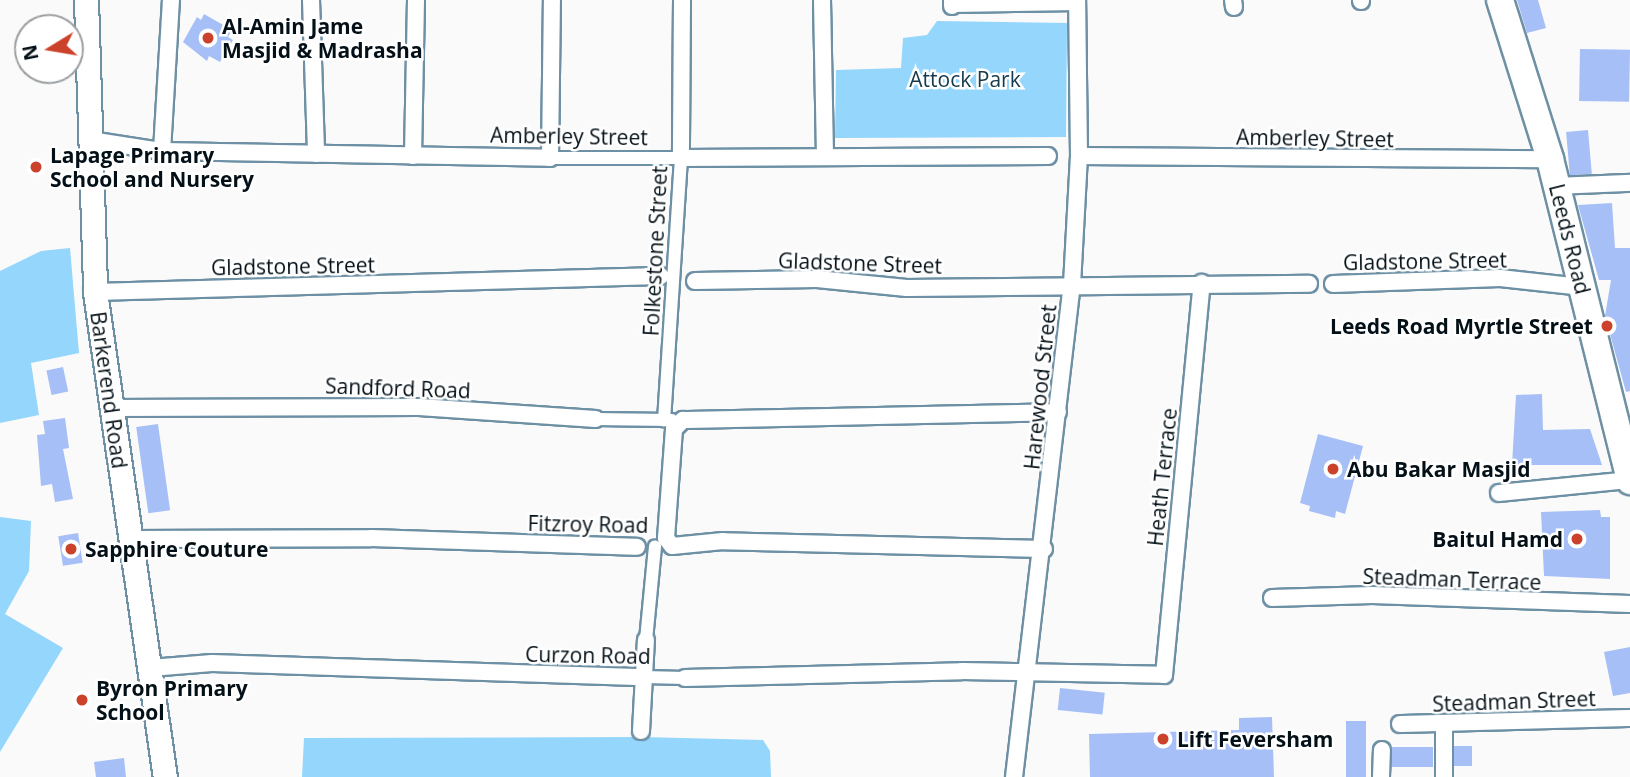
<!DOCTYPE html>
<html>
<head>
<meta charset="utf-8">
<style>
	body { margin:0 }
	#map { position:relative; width:1630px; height:777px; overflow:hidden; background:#fafafa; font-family:"Open Sans",sans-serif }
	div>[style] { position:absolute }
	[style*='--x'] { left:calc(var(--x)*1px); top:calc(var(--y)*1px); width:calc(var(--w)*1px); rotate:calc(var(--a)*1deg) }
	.green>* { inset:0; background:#94d6fc }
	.building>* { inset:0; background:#a6bff7; transform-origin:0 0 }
	.roads { filter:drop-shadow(2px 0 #6d90a4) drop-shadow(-2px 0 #6d90a4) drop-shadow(0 2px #6d90a4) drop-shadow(0 -2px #6d90a4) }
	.pedestrian>* { height:12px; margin:-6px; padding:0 6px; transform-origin:6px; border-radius:6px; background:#fff }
	.minor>* { height:16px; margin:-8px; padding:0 8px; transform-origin:8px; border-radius:8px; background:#fff }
	.secondary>* { height:23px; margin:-11.5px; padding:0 11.5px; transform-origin:11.5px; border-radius:11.5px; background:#fff }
	.primary>* { height:26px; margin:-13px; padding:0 13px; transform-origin:13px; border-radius:13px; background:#fff }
	.dots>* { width:19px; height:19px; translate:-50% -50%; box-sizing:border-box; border:4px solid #fff; border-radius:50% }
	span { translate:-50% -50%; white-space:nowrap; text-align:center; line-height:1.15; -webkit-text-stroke:5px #fff; paint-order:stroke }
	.poi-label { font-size:21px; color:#041017; font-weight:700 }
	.left { translate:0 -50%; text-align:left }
	.right { translate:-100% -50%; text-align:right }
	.park-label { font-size:21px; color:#153a4d }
	.street-label { font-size:21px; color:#041017 }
	.north { position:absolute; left:14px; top:14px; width:70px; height:70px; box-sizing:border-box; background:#fff; border:2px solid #9b9fa2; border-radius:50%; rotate:259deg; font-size:19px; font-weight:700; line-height:28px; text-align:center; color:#041017 }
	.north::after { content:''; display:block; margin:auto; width:24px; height:32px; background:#cc412a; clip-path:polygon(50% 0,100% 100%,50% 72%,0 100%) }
</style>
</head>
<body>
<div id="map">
	<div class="green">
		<div style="clip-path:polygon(937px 21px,1067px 23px,1066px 137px,835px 138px,836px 70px,901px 68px,903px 38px,927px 35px)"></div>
		<div style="clip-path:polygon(70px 248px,79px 353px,31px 363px,39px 415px,0 423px,0 271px,41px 251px)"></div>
		<div style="clip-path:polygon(0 517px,31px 521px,29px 571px,5px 614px,63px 648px,0 752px)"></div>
		<div style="clip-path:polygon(642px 737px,763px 740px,770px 751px,771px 777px,302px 777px,304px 738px)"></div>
	</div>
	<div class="building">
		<div style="clip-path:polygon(1517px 0,1538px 0,1546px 28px,1527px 33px)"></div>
		<div style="clip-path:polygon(204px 14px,232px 30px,228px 37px,233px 40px,220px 62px,209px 56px,207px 61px,183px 42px,197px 17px,201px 20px)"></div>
		<div style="left:1580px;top:49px;width:50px;height:52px;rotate:1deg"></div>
		<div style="left:1588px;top:130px;width:44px;height:22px;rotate:85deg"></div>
		<div style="clip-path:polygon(1612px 203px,1615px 248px,1630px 248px,1630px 391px,1626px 392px,1605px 316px,1611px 280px,1599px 280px,1578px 205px)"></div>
		<div style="left:63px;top:367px;width:25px;height:17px;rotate:78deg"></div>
		<div style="clip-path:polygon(1542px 394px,1543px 430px,1590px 429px,1602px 465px,1512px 465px,1516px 395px)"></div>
		<div style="clip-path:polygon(65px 418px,69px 448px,63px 449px,73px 499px,55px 502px,52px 484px,41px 486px,37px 435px,45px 434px,43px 421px)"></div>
		<div style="left:158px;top:424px;width:87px;height:22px;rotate:82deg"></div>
		<div style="clip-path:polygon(1318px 434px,1363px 446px,1345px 514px,1336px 511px,1335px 518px,1309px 511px,1310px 506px,1300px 503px)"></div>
		<div style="clip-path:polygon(1600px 510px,1601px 517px,1610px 517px,1610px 579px,1544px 576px,1541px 512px)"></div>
		<div style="left:78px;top:533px;width:30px;height:20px;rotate:81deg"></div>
		<div style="clip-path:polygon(1630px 647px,1630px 693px,1613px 696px,1604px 652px)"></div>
		<div style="left:1060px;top:688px;width:45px;height:22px;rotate:6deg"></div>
		<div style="clip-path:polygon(1272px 717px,1274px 777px,1090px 777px,1089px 734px,1239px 730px,1239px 718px)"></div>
		<div style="left:1346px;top:721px;width:20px;height:56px"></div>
		<div style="left:1454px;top:746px;width:18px;height:20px"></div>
		<div style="left:1392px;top:747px;width:41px;height:20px"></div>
		<div style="clip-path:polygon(124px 758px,126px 777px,96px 777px,94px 762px)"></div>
	</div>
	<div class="roads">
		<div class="pedestrian">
			<div style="--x:952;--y:6;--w:125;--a:-0.9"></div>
			<div style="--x:550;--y:158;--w:131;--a:0"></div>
			<div style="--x:681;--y:158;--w:263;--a:93.7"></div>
			<div style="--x:596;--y:419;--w:76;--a:0.8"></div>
			<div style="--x:646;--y:640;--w:94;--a:-84.5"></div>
			<div style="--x:644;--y:677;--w:41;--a:1.4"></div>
		</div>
		<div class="minor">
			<div style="--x:311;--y:0;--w:154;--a:88.1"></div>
			<div style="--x:682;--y:0;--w:158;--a:90.4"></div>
			<div style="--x:681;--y:158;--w:367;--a:-0.3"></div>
			<div style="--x:822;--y:0;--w:157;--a:88.9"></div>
			<div style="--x:952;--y:0;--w:6;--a:90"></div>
			<div style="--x:1233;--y:0;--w:7;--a:82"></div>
			<div style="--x:1361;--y:0;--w:1;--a:90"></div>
			<div style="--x:90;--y:140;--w:73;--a:8.7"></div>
			<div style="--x:162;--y:151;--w:388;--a:1"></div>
			<div style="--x:550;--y:158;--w:158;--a:-89.3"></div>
			<div style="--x:162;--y:151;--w:151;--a:-86.6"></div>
			<div style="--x:413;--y:156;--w:156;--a:-88.9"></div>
			<div style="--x:1079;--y:156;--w:471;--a:0.4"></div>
			<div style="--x:1557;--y:186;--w:73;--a:-2.4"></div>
			<div style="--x:695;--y:281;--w:122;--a:-0.9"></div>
			<div style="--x:817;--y:279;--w:90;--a:5.7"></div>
			<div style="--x:907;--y:288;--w:402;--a:-0.6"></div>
			<div style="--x:1333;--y:284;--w:167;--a:-2.1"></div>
			<div style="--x:1500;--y:278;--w:81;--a:6.3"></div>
			<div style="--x:95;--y:292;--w:566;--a:-1.62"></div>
			<div style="--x:110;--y:408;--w:309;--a:-0.2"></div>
			<div style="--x:419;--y:407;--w:177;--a:3.9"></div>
			<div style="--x:1499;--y:493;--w:132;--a:-5.7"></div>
			<div style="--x:131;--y:539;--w:240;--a:-0.2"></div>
			<div style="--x:371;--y:538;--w:266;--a:1.9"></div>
			<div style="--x:1044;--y:549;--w:321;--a:-178.6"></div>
			<div style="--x:723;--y:541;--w:51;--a:174.4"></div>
			<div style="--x:672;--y:546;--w:10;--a:-127"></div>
			<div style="--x:666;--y:538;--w:109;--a:-85.8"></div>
			<div style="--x:674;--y:429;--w:13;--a:-45"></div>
			<div style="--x:683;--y:420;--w:375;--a:-1.2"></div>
			<div style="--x:1272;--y:598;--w:100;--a:-1.7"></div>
			<div style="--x:1372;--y:595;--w:258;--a:2"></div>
			<div style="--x:150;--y:668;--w:62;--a:-4.6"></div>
			<div style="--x:212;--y:663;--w:432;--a:1.9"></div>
			<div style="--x:685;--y:678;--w:277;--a:-1.4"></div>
			<div style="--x:962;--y:671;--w:202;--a:1.1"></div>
			<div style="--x:1164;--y:675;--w:394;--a:-84.5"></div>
			<div style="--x:1400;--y:724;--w:230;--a:-1.5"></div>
			<div style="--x:641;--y:731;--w:91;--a:-86.9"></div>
			<div style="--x:1014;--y:777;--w:495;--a:-83.3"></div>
			<div style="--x:1072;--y:285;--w:129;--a:-86.9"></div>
			<div style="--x:1079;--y:156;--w:156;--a:-90.7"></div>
			<div style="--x:1381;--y:777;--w:27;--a:-88"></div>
			<div style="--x:1444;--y:777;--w:53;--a:-90"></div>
		</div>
		<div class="secondary">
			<div style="--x:86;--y:0;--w:292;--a:88.2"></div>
			<div style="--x:95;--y:292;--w:490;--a:81.8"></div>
		</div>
		<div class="primary">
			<div style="--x:1500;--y:0;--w:167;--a:72.5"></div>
			<div style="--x:1550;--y:159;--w:332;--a:76"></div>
		</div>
	</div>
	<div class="dots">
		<div style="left:208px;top:38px;background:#cc412a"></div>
		<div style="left:36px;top:167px;background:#cc412a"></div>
		<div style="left:1607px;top:326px;background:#cc412a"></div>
		<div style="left:1333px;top:469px;background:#cc412a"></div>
		<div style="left:1577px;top:539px;background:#cc412a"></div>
		<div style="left:71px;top:549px;background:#cc412a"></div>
		<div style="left:82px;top:700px;background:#cc412a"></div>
		<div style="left:1163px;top:739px;background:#cc412a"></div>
	</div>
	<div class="poi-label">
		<span class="left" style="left:222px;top:38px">Al-Amin Jame<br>Masjid &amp; Madrasha</span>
		<span class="left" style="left:50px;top:167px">Lapage Primary<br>School and Nursery</span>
		<span class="right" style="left:1593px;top:326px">Leeds Road Myrtle Street</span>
		<span class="left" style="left:1347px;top:469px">Abu Bakar Masjid</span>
		<span class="right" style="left:1563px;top:539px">Baitul Hamd</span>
		<span class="left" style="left:85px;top:549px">Sapphire Couture</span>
		<span class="left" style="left:96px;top:700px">Byron Primary<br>School</span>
		<span class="left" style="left:1177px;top:739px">Lift Feversham</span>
	</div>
	<div class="park-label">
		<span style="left:965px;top:79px">Attock Park</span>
	</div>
	<div class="street-label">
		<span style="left:569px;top:136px;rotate:1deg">Amberley Street</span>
		<span style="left:1315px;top:138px;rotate:1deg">Amberley Street</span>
		<span style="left:1570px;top:239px;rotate:76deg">Leeds Road</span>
		<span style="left:655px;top:251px;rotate:-87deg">Folkestone Street</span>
		<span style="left:1425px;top:261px;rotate:-1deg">Gladstone Street</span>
		<span style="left:860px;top:263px;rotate:2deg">Gladstone Street</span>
		<span style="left:293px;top:266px;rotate:-1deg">Gladstone Street</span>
		<span style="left:1040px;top:387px;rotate:-84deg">Harewood Street</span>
		<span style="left:398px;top:388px;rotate:2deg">Sandford Road</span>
		<span style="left:109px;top:390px;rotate:82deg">Barkerend Road</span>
		<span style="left:1162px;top:477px;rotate:-84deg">Heath Terrace</span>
		<span style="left:588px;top:524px;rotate:1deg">Fitzroy Road</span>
		<span style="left:1452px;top:579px;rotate:2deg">Steadman Terrace</span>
		<span style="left:588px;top:655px;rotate:1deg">Curzon Road</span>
		<span style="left:1514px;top:701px;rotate:-2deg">Steadman Street</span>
	</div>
	<div class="north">N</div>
</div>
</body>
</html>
